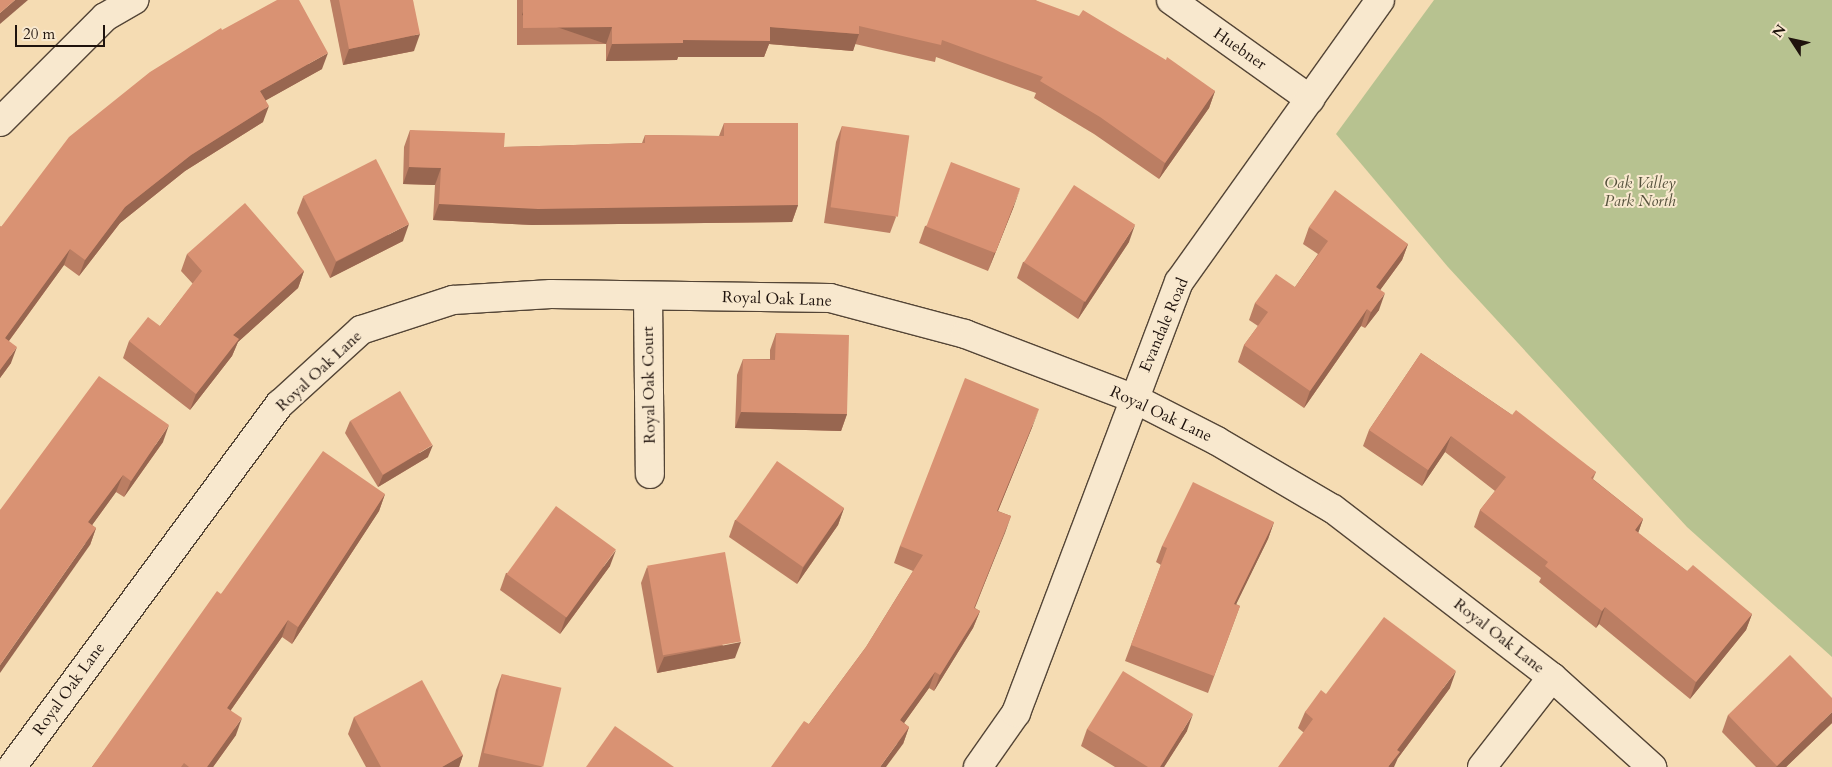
<!DOCTYPE html>
<html>
<head>
<meta charset="utf-8">
<style>
	body { margin:0 }
	#map { position:relative; width:1832px; height:767px; overflow:hidden; background:#f5dcb3; font-family:Cardo,serif }
	div>[style] { position:absolute }
	[style*='--x'] { left:calc(var(--x)*1px); top:calc(var(--y)*1px); width:calc(var(--w)*1px); rotate:calc(var(--a)*1deg) }
	.green>* { inset:0; background:#b7c290 }
	.roads { filter:drop-shadow(1px 0 #544536) drop-shadow(-1px 0 #544536) drop-shadow(0 1px #544536) drop-shadow(0 -1px #544536) }
	.street>* { height:28px; margin:-14px; padding:0 14px; transform-origin:14px; border-radius:14px; background:#f8e8ce }
	.wall>* { inset:0; background:#bb7e63 }
	.shaded-wall>* { inset:0; background:#986650; transform-origin:0 0 }
	.building>* { inset:0; background:#d99273; transform-origin:0 0 }
	span { translate:-50% -50%; white-space:nowrap; text-align:center; line-height:1.15; -webkit-text-stroke:4px #f8e8ce; paint-order:stroke }
	.street-label { font-size:16px; color:#1f130d }
	.park-label { font-size:16px; color:#54503b; font-style:italic }
	.north { position:absolute; left:1767px; top:15px; width:50px; height:50px; -webkit-text-stroke:4px #f8e8ce; paint-order:stroke; rotate:305deg; font-size:14px; font-weight:700; line-height:20px; text-align:center; color:#1f130d }
	.north::after { content:''; display:block; margin:auto; width:18px; height:22px; background:#1f130d; clip-path:polygon(50% 0,100% 100%,50% 72%,0 100%) }
	.scale { position:absolute; left:15px; top:25px; width:90px; height:22px; box-sizing:border-box; border:2px solid #1f130d; border-top:0; padding-left:6px; font-size:15px; line-height:18px; white-space:nowrap; color:#1f130d; -webkit-text-stroke:4px #f8e8ce; paint-order:stroke }
</style>
</head>
<body>
<div id="map">
	<div class="green">
		<div style="clip-path:polygon(1434px 0,1832px 0,1832px 657px,1687px 527px,1448px 267px,1336px 134px)"></div>
	</div>
	<div class="roads">
		<div class="street">
			<div style="--x:1171;--y:0;--w:171;--a:35.5"></div>
			<div style="--x:0;--y:122;--w:148;--a:-45"></div>
			<div style="--x:105;--y:17;--w:34;--a:-30"></div>
			<div style="--x:648;--y:296;--w:178;--a:89.4"></div>
			<div style="--x:12;--y:767;--w:451;--a:-53.6"></div>
			<div style="--x:280;--y:404;--w:110;--a:-42.4"></div>
			<div style="--x:361;--y:330;--w:97;--a:-18.1"></div>
			<div style="--x:453;--y:300;--w:98;--a:-3.5"></div>
			<div style="--x:551;--y:294;--w:279;--a:0.8"></div>
			<div style="--x:830;--y:298;--w:140;--a:14.9"></div>
			<div style="--x:965;--y:334;--w:180;--a:20.9"></div>
			<div style="--x:1133;--y:398;--w:94;--a:27.1"></div>
			<div style="--x:1217;--y:441;--w:134;--a:30.4"></div>
			<div style="--x:1333;--y:509;--w:276;--a:37.5"></div>
			<div style="--x:1552;--y:677;--w:135;--a:42"></div>
			<div style="--x:978;--y:767;--w:66;--a:-54.9"></div>
			<div style="--x:1016;--y:713;--w:461;--a:-69.3"></div>
			<div style="--x:1179;--y:282;--w:346;--a:-54.5"></div>
			<div style="--x:1482;--y:767;--w:114;--a:-52.1"></div>
		</div>
	</div>
	<div class="wall">
		<div style="clip-path:polygon(330px 0,413px 0,414px 51px,343px 65px)"></div>
		<div style="clip-path:polygon(517px 0,1035px 0,1215px 91px,1209px 108px,1159px 179px,1094px 134px,1034px 98px,1036px 93px,936px 57px,935px 62px,855px 44px,853px 51px,769px 44px,764px 57px,678px 57px,677px 60px,606px 61px,606px 44px,517px 45px)"></div>
		<div style="clip-path:polygon(222px 30px,322px 69px,266px 100px,263px 122px,185px 171px,120px 223px,79px 276px,64px 265px,9px 341px,11px 363px,0 378px,0 226px,1px 227px)"></div>
		<div style="clip-path:polygon(724px 123px,798px 205px,792px 222px,532px 225px,433px 220px,435px 185px,403px 184px,404px 147px,410px 130px,504px 147px,642px 143px,645px 135px,719px 136px)"></div>
		<div style="clip-path:polygon(842px 126px,896px 217px,890px 233px,824px 223px,836px 142px)"></div>
		<div style="clip-path:polygon(303px 197px,403px 241px,330px 278px,297px 213px)"></div>
		<div style="clip-path:polygon(1014px 206px,988px 271px,919px 243px,925px 226px)"></div>
		<div style="clip-path:polygon(1309px 227px,1408px 244px,1402px 260px,1380px 290px,1379px 310px,1365px 328px,1361px 326px,1304px 408px,1238px 362px,1244px 345px,1258px 326px,1249px 320px,1255px 303px,1295px 287px,1318px 254px,1303px 244px)"></div>
		<div style="clip-path:polygon(1129px 242px,1078px 319px,1017px 278px,1023px 262px)"></div>
		<div style="clip-path:polygon(187px 254px,304px 271px,298px 288px,238px 342px,232px 356px,190px 410px,123px 358px,129px 341px,160px 326px,193px 284px,181px 271px)"></div>
		<div style="clip-path:polygon(776px 333px,847px 414px,841px 431px,735px 428px,737px 375px,743px 359px,770px 359px,770px 350px)"></div>
		<div style="clip-path:polygon(1421px 353px,1596px 472px,1593px 479px,1643px 519px,1638px 533px,1687px 571px,1752px 614px,1746px 630px,1690px 699px,1599px 624px,1596px 628px,1539px 582px,1541px 578px,1474px 527px,1480px 510px,1495px 491px,1445px 452px,1422px 486px,1363px 446px,1369px 430px)"></div>
		<div style="clip-path:polygon(350px 421px,428px 457px,378px 487px,345px 433px)"></div>
		<div style="clip-path:polygon(1033px 425px,998px 511px,1011px 516px,975px 608px,980px 611px,973px 628px,934px 691px,929px 688px,904px 723px,909px 727px,903px 744px,809px 724px,866px 647px,913px 571px,894px 563px,900px 546px)"></div>
		<div style="clip-path:polygon(163px 442px,124px 497px,116px 492px,92px 525px,96px 528px,90px 545px,0 510px)"></div>
		<div style="clip-path:polygon(385px 494px,379px 511px,292px 644px,282px 637px,231px 710px,236px 735px,213px 767px,92px 767px,221px 594px)"></div>
		<div style="clip-path:polygon(844px 508px,838px 525px,797px 584px,729px 537px,735px 520px)"></div>
		<div style="clip-path:polygon(1274px 522px,1268px 539px,1236px 604px,1240px 606px,1208px 693px,1125px 661px,1161px 565px,1156px 562px,1162px 546px)"></div>
		<div style="clip-path:polygon(610px 566px,560px 634px,500px 590px,506px 573px)"></div>
		<div style="clip-path:polygon(647px 567px,735px 658px,657px 673px,641px 583px)"></div>
		<div style="clip-path:polygon(502px 674px,542px 767px,478px 767px,496px 690px)"></div>
		<div style="clip-path:polygon(1450px 688px,1398px 758px,1303px 732px,1298px 728px,1305px 712px,1326px 694px)"></div>
		<div style="clip-path:polygon(1728px 715px,1832px 723px,1786px 767px,1756px 767px,1722px 732px)"></div>
		<div style="clip-path:polygon(354px 717px,463px 755px,459px 767px,366px 767px,348px 734px)"></div>
		<div style="clip-path:polygon(1087px 729px,1187px 731px,1164px 767px,1115px 767px,1081px 746px)"></div>
	</div>
	<div class="shaded-wall">
		<div style="clip-path:polygon(15px 0,28px 0,0 24px,0 13px)"></div>
		<div style="left:612px;top:27px;width:18px;height:89px;rotate:109deg"></div>
		<div style="clip-path:polygon(770px 27px,859px 34px,853px 51px,769px 44px,764px 57px,678px 57px,677px 60px,606px 61px,612px 44px,683px 40px)"></div>
		<div style="clip-path:polygon(420px 34px,414px 51px,343px 65px,349px 49px)"></div>
		<div style="clip-path:polygon(328px 53px,322px 69px,254px 107px,260px 91px)"></div>
		<div style="clip-path:polygon(1215px 91px,1209px 108px,1159px 179px,1165px 163px)"></div>
		<div style="clip-path:polygon(269px 106px,263px 122px,185px 171px,120px 223px,79px 276px,85px 260px,125px 207px,191px 155px)"></div>
		<div style="clip-path:polygon(409px 167px,441px 168px,435px 185px,403px 184px)"></div>
		<div style="clip-path:polygon(1020px 189px,1014px 206px,988px 271px,994px 254px)"></div>
		<div style="clip-path:polygon(439px 204px,798px 205px,792px 222px,532px 225px,433px 220px)"></div>
		<div style="clip-path:polygon(409px 224px,403px 241px,330px 278px,336px 262px)"></div>
		<div style="clip-path:polygon(1135px 225px,1129px 242px,1078px 319px,1084px 302px)"></div>
		<div style="clip-path:polygon(1408px 244px,1402px 260px,1370px 304px,1376px 287px)"></div>
		<div style="clip-path:polygon(70px 249px,64px 265px,0 353px,5px 338px)"></div>
		<div style="clip-path:polygon(304px 271px,298px 288px,238px 342px,232px 356px,190px 410px,196px 394px,233px 335px)"></div>
		<div style="clip-path:polygon(1385px 293px,1379px 310px,1365px 328px,1371px 312px)"></div>
		<div style="clip-path:polygon(1367px 309px,1361px 326px,1304px 408px,1310px 391px)"></div>
		<div style="clip-path:polygon(17px 347px,11px 363px,0 378px,0 370px)"></div>
		<div style="clip-path:polygon(1039px 409px,1033px 425px,991px 528px,997px 511px)"></div>
		<div style="clip-path:polygon(741px 412px,847px 414px,841px 431px,735px 428px)"></div>
		<div style="clip-path:polygon(169px 425px,163px 442px,124px 497px,131px 481px)"></div>
		<div style="clip-path:polygon(1451px 436px,1445px 452px,1422px 486px,1428px 470px)"></div>
		<div style="clip-path:polygon(433px 445px,428px 457px,378px 487px,383px 475px)"></div>
		<div style="clip-path:polygon(123px 475px,116px 492px,82px 539px,88px 522px)"></div>
		<div style="clip-path:polygon(385px 494px,379px 511px,292px 644px,298px 627px)"></div>
		<div style="clip-path:polygon(844px 508px,838px 525px,797px 584px,803px 568px)"></div>
		<div style="clip-path:polygon(1011px 516px,1005px 533px,968px 624px,974px 608px)"></div>
		<div style="clip-path:polygon(1643px 519px,1637px 536px,1635px 530px)"></div>
		<div style="clip-path:polygon(1274px 522px,1268px 539px,1228px 621px,1234px 604px)"></div>
		<div style="clip-path:polygon(96px 528px,90px 545px,0 673px,0 665px)"></div>
		<div style="clip-path:polygon(616px 550px,610px 566px,560px 634px,566px 617px)"></div>
		<div style="clip-path:polygon(1605px 607px,1599px 624px,1596px 628px,1602px 611px)"></div>
		<div style="clip-path:polygon(980px 611px,973px 628px,934px 691px,940px 675px)"></div>
		<div style="clip-path:polygon(1752px 614px,1746px 630px,1690px 699px,1696px 682px)"></div>
		<div style="clip-path:polygon(288px 620px,282px 637px,221px 724px,227px 708px)"></div>
		<div style="clip-path:polygon(741px 642px,735px 658px,657px 673px,664px 657px)"></div>
		<div style="clip-path:polygon(1456px 671px,1450px 688px,1398px 758px,1394px 767px,1388px 767px,1397px 750px)"></div>
		<div style="clip-path:polygon(935px 672px,929px 688px,894px 737px,900px 720px)"></div>
		<div style="clip-path:polygon(1832px 712px,1832px 723px,1786px 767px,1776px 767px,1777px 766px)"></div>
		<div style="clip-path:polygon(1193px 714px,1187px 731px,1164px 767px,1160px 767px)"></div>
		<div style="clip-path:polygon(242px 718px,236px 735px,213px 767px,207px 767px)"></div>
		<div style="clip-path:polygon(909px 727px,903px 744px,886px 767px,880px 767px)"></div>
		<div style="clip-path:polygon(463px 755px,459px 767px,442px 767px)"></div>
	</div>
	<div class="building">
		<div style="clip-path:polygon(0 0,15px 0,0 13px)"></div>
		<div style="clip-path:polygon(277px 0,299px 0,328px 53px,260px 91px,269px 106px,191px 155px,125px 207px,85px 260px,70px 249px,5px 338px,17px 347px,0 370px,0 226px,1px 227px,69px 137px,150px 72px,221px 28px,222px 30px)"></div>
		<div style="clip-path:polygon(339px 0,413px 0,420px 34px,349px 49px)"></div>
		<div style="clip-path:polygon(523px 0,1035px 0,1079px 16px,1083px 10px,1166px 60px,1167px 57px,1215px 91px,1165px 163px,1100px 117px,1040px 81px,1043px 77px,942px 40px,941px 45px,859px 26px,859px 34px,770px 27px,770px 41px,683px 40px,683px 43px,612px 44px,612px 27px,523px 28px)"></div>
		<div style="clip-path:polygon(724px 123px,798px 123px,798px 205px,538px 209px,439px 204px,441px 168px,409px 167px,410px 130px,505px 133px,504px 147px,645px 143px,645px 135px,724px 136px)"></div>
		<div style="left:842px;top:126px;width:68px;height:82px;rotate:8deg"></div>
		<div style="left:376px;top:159px;width:73px;height:82px;rotate:63deg"></div>
		<div style="left:951px;top:162px;width:74px;height:69px;rotate:21deg"></div>
		<div style="left:1074px;top:185px;width:73px;height:92px;rotate:33deg"></div>
		<div style="clip-path:polygon(1335px 190px,1408px 244px,1376px 287px,1385px 293px,1371px 312px,1367px 309px,1310px 391px,1244px 345px,1268px 312px,1255px 303px,1276px 274px,1295px 287px,1328px 241px,1309px 227px)"></div>
		<div style="clip-path:polygon(245px 203px,304px 271px,233px 335px,239px 339px,196px 394px,129px 341px,148px 317px,160px 326px,202px 271px,187px 254px)"></div>
		<div style="clip-path:polygon(776px 333px,849px 335px,847px 414px,741px 412px,743px 359px,775px 360px)"></div>
		<div style="clip-path:polygon(1421px 353px,1512px 415px,1516px 410px,1596px 472px,1591px 478px,1643px 519px,1635px 530px,1687px 571px,1693px 565px,1752px 614px,1696px 682px,1605px 607px,1602px 611px,1545px 566px,1548px 562px,1480px 510px,1506px 477px,1451px 436px,1428px 470px,1369px 430px)"></div>
		<div style="clip-path:polygon(99px 376px,169px 425px,131px 481px,123px 475px,88px 522px,96px 528px,0 665px,0 510px)"></div>
		<div style="clip-path:polygon(965px 378px,1039px 409px,997px 511px,1011px 516px,974px 608px,980px 611px,940px 675px,935px 672px,900px 720px,909px 727px,880px 767px,771px 767px,804px 721px,809px 724px,866px 647px,923px 555px,900px 546px)"></div>
		<div style="left:400px;top:391px;width:63px;height:58px;rotate:59deg"></div>
		<div style="clip-path:polygon(323px 451px,385px 494px,298px 627px,288px 620px,227px 708px,242px 718px,207px 767px,189px 767px,184px 763px,181px 767px,92px 767px,217px 591px,221px 594px)"></div>
		<div style="left:777px;top:461px;width:82px;height:72px;rotate:35deg"></div>
		<div style="clip-path:polygon(1193px 482px,1274px 522px,1234px 604px,1240px 606px,1214px 676px,1131px 645px,1167px 548px,1162px 546px)"></div>
		<div style="left:556px;top:506px;width:74px;height:84px;rotate:36deg"></div>
		<div style="left:725px;top:552px;width:91px;height:79px;rotate:80deg"></div>
		<div style="clip-path:polygon(1384px 617px,1456px 671px,1397px 750px,1400px 752px,1388px 767px,1278px 767px,1313px 719px,1305px 712px,1321px 690px,1326px 694px)"></div>
		<div style="clip-path:polygon(1790px 655px,1832px 698px,1832px 712px,1777px 766px,1728px 715px)"></div>
		<div style="clip-path:polygon(1123px 671px,1193px 714px,1160px 767px,1148px 767px,1087px 729px)"></div>
		<div style="left:502px;top:674px;width:61px;height:81px;rotate:13deg"></div>
		<div style="clip-path:polygon(422px 680px,463px 755px,442px 767px,381px 767px,354px 717px)"></div>
		<div style="clip-path:polygon(615px 726px,674px 767px,586px 767px)"></div>
	</div>
	<div class="street-label">
		<span style="left:1240px;top:49px;rotate:35deg">Huebner</span>
		<span style="left:777px;top:299px;rotate:2deg">Royal Oak Lane</span>
		<span style="left:1164px;top:325px;rotate:-67deg">Evandale Road</span>
		<span style="left:319px;top:371px;rotate:-43deg">Royal Oak Lane</span>
		<span style="left:649px;top:385px;rotate:-91deg">Royal Oak Court</span>
		<span style="left:1161px;top:414px;rotate:25deg">Royal Oak Lane</span>
		<span style="left:1499px;top:636px;rotate:38deg">Royal Oak Lane</span>
		<span style="left:69px;top:689px;rotate:-54deg">Royal Oak Lane</span>
	</div>
	<div class="park-label">
		<span style="left:1640px;top:192px">Oak Valley<br>Park North</span>
	</div>
	<div class="north">N</div>
	<div class="scale">20 m</div>
</div>
</body>
</html>
